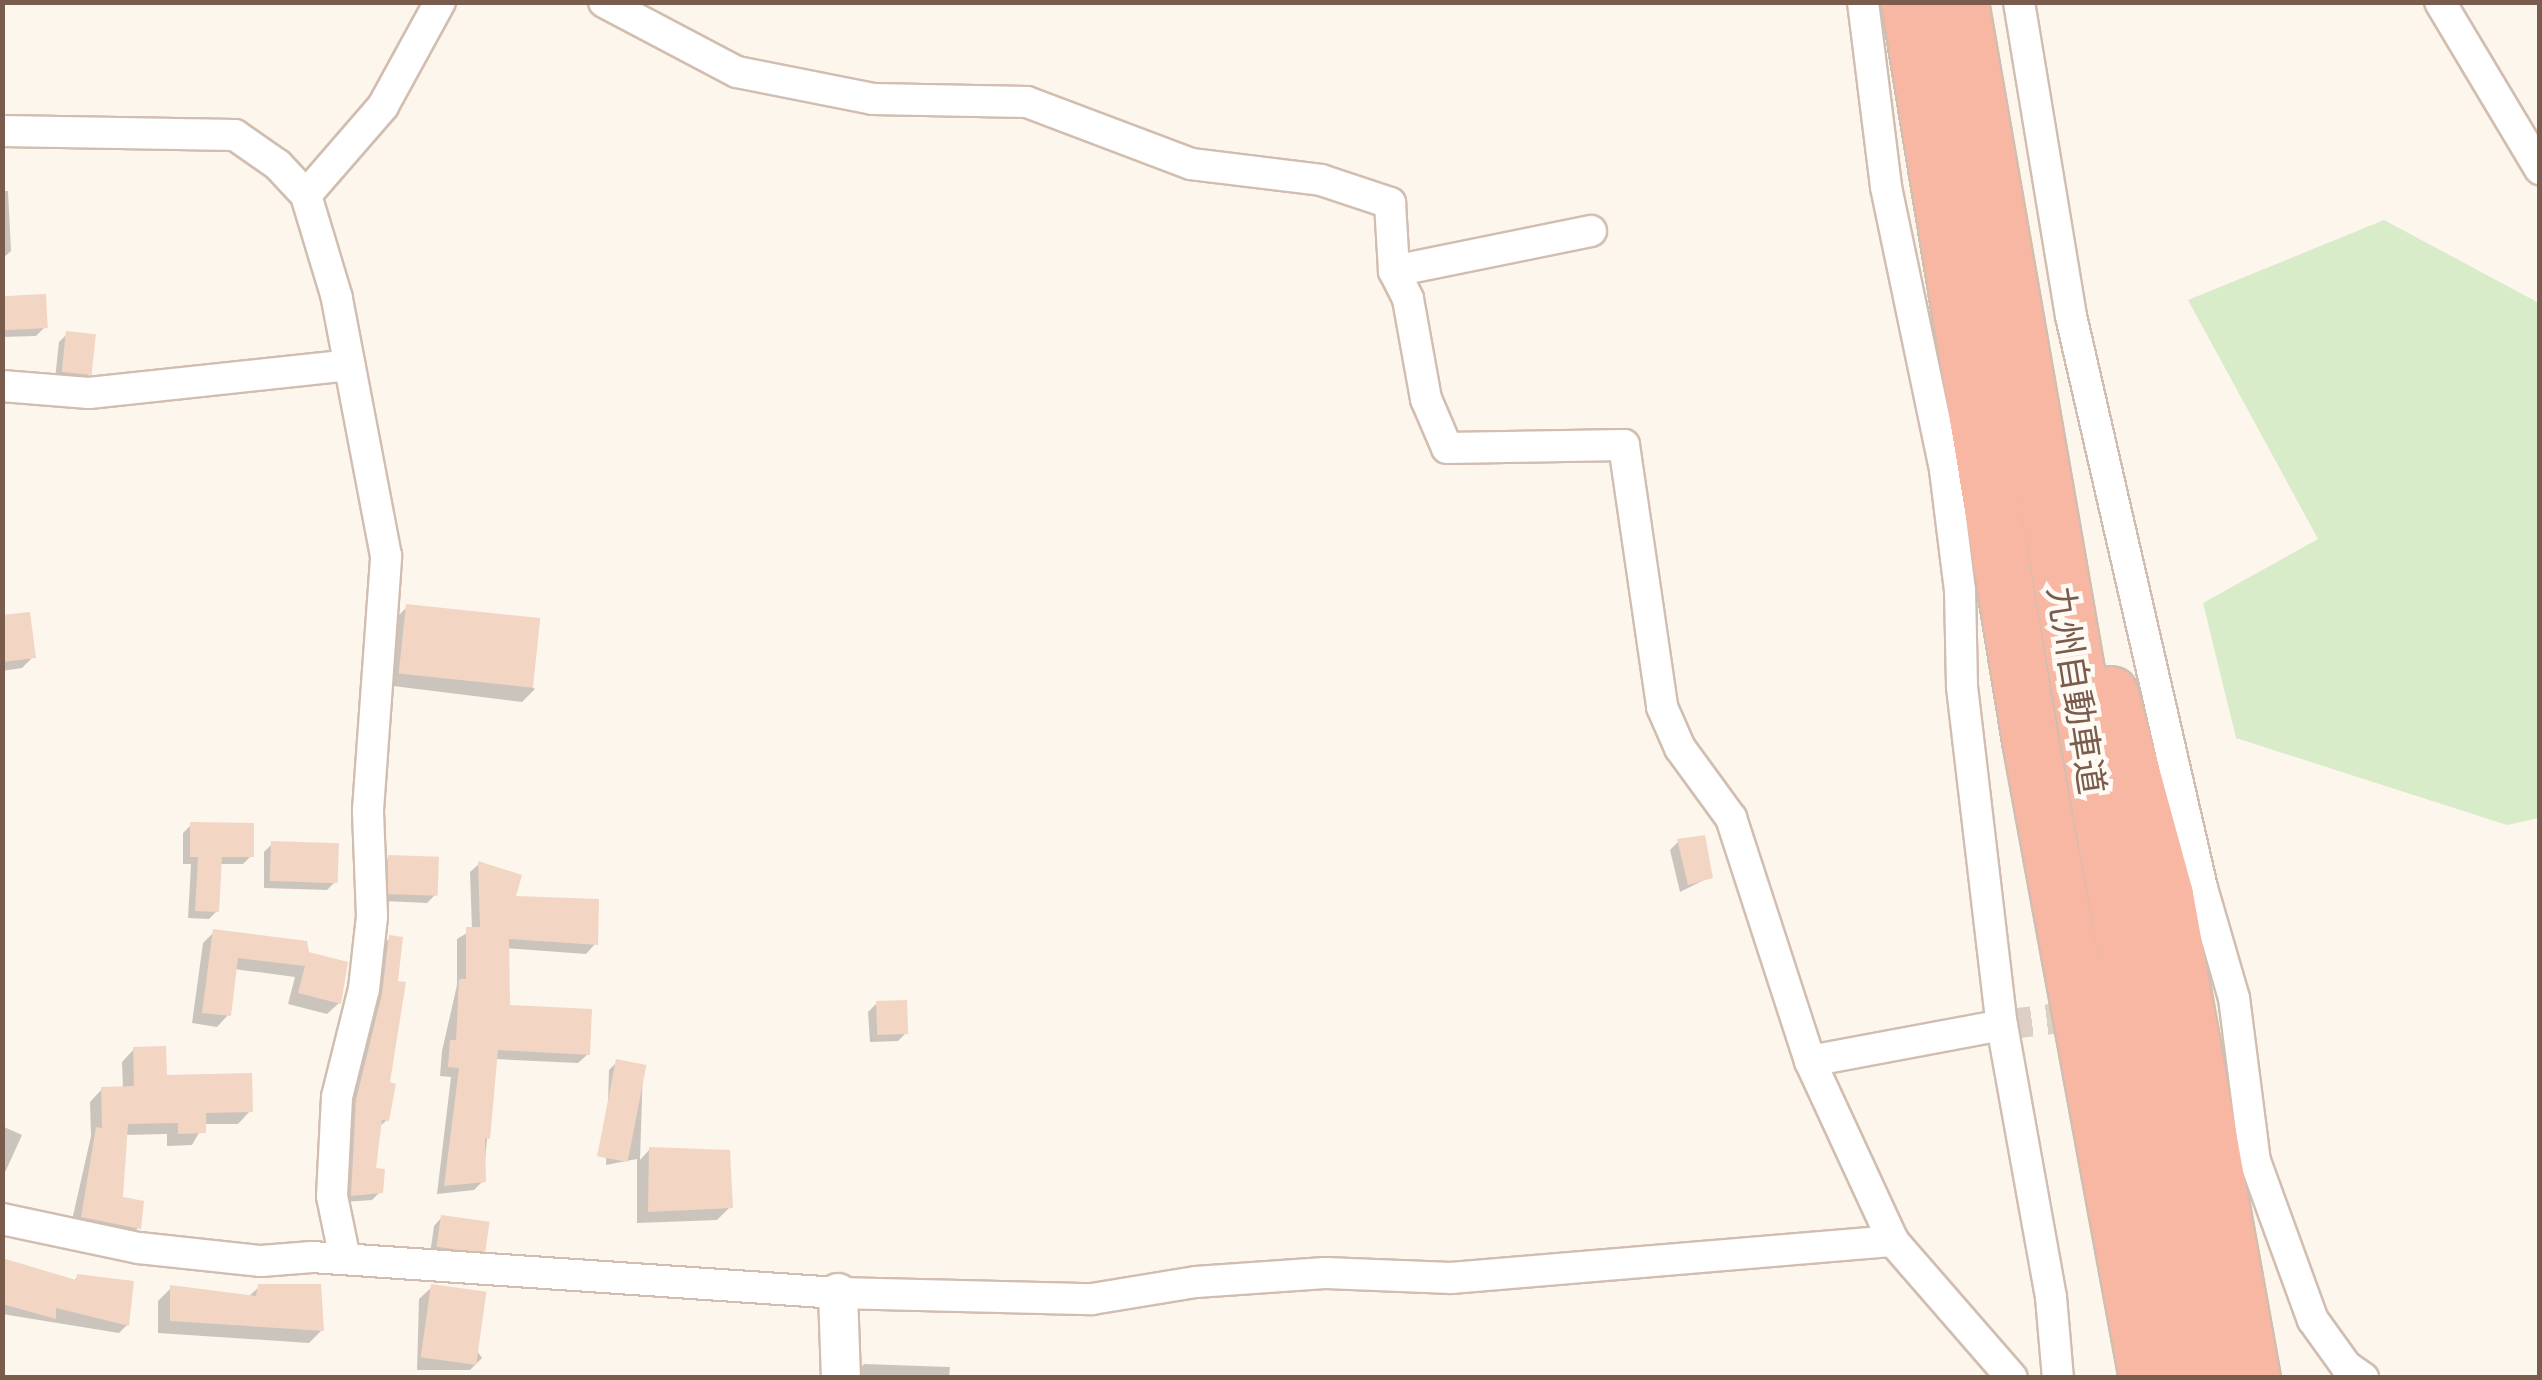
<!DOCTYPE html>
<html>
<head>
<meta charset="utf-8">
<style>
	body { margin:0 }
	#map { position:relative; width:2542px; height:1380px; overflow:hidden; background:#fdf6ec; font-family:Lato,"Noto Sans JP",sans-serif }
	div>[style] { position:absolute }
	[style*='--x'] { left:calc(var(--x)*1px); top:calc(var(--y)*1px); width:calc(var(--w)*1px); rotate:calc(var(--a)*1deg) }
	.green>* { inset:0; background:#d8ecc9 }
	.shadow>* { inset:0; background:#0003 }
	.building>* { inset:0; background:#f3d5c3; transform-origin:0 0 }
	.minor-tunnel>* { height:30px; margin-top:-15px; transform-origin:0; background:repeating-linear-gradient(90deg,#dcd0c4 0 30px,transparent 0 45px) }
	.roads { filter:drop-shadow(2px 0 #d1beb0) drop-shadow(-2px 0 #d1beb0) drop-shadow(0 2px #d1beb0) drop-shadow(0 -2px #d1beb0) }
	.minor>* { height:30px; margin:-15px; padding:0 15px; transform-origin:15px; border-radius:15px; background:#fff }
	.tertiary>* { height:38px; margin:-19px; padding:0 19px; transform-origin:19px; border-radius:19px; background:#fff }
	.motorway>* { height:55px; margin:-27.5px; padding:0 27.5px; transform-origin:27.5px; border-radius:27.5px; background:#f7b7a3 }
	span { translate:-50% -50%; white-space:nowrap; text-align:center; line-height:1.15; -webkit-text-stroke:9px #fffaf3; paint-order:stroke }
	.street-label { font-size:35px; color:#7a5c4d }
	.frame { position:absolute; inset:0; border:5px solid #7a5c4d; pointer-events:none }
</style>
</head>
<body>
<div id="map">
	<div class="green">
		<div style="clip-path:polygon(2384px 220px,2539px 303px,2539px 818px,2507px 825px,2236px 738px,2203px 603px,2318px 539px,2188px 300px)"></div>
	</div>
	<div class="shadow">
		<div style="clip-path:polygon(2px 191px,8px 191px,11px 251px,2px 259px)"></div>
		<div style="clip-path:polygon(2px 298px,45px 327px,36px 336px,2px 337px)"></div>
		<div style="clip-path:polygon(67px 334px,90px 373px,82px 381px,55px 379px,59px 342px)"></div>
		<div style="clip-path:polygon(407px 607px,535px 689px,522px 702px,385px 685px,394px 620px)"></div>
		<div style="clip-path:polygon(2px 618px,33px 657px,22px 668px,2px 671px)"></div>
		<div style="clip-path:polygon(191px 825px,251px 856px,243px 864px,220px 864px,217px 911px,209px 919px,188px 918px,191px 864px,183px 864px,183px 833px)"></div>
		<div style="clip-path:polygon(1678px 842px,1710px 877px,1680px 892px,1670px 850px)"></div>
		<div style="clip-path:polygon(272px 844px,335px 882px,327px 890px,264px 888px,264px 852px)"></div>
		<div style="clip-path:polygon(389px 857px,435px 895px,427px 903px,383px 901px,381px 865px)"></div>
		<div style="clip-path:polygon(479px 864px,512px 898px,595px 944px,586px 954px,506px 948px,508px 1007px,588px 1054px,578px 1063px,495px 1059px,483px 1181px,474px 1190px,437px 1194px,451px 1077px,440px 1076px,442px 1051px,457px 985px,457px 939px,472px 930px,470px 872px)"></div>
		<div style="clip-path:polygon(214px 932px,306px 954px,339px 1003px,327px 1014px,288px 1004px,295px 977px,234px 969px,228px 1015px,217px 1027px,192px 1023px,203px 943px)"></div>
		<div style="clip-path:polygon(390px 938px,387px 1120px,379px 1127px,373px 1170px,380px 1192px,372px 1200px,344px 1202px,348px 1110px,382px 946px)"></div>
		<div style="clip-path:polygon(877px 1003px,906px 1033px,898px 1041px,870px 1042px,868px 1012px)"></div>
		<div style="clip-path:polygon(134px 1049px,165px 1077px,250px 1111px,238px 1124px,204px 1124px,192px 1145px,167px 1146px,167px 1134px,124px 1135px,120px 1200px,138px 1228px,126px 1240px,70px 1229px,91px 1136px,90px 1102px,102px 1089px,123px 1089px,122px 1062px)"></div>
		<div style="clip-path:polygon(617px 1062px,643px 1067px,640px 1160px,650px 1149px,730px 1207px,717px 1220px,637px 1223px,637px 1159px,606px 1165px,609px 1070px)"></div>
		<div style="clip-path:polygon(2px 1126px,22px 1135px,2px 1179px)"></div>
		<div style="clip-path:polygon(442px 1217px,483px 1249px,475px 1257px,430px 1254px,434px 1226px)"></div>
		<div style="clip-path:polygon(2px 1261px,73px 1281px,78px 1277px,127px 1325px,119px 1333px,2px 1314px)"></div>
		<div style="clip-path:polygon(259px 1287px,322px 1330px,309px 1343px,158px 1333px,158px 1301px,171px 1288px,248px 1297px)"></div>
		<div style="clip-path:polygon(432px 1287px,482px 1358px,470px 1370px,417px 1370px,419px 1299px)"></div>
		<div style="clip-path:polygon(864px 1364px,950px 1367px,949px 1378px,851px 1378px)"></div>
	</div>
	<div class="building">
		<div style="left:46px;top:294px;width:34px;height:44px;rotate:87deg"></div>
		<div style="left:66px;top:331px;width:30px;height:41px;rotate:6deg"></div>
		<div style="left:406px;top:604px;width:135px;height:70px;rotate:6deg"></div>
		<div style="clip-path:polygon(30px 612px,36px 658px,2px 662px,2px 615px)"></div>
		<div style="clip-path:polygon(190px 822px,254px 823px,254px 857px,222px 857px,219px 912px,195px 911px,198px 857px,190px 857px)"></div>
		<div style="clip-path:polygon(1705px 835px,1713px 878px,1688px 885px,1677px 839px)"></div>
		<div style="left:271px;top:841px;width:68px;height:40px;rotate:2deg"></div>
		<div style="left:388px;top:855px;width:51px;height:39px;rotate:2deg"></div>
		<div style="clip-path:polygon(478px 861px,522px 875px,516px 896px,599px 899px,598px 945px,509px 939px,510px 1005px,592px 1009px,590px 1055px,498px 1050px,490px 1139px,485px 1138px,486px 1182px,444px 1186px,459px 1068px,448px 1067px,450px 1040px,456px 1040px,459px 979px,466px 979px,466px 927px,480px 927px)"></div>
		<div style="clip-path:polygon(213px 929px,307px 941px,309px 952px,348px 962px,341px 1004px,298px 993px,305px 966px,238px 958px,231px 1016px,202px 1013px)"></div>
		<div style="clip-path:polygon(389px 935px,403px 937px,398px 981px,406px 982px,390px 1082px,396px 1084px,389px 1121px,382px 1120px,376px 1168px,385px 1169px,383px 1193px,351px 1196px,356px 1100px,382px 994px)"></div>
		<div style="left:907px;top:1000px;width:34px;height:31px;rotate:88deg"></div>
		<div style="clip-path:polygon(166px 1046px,167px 1075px,252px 1073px,253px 1112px,206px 1113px,206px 1133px,178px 1134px,178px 1123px,128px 1124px,123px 1197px,144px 1201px,141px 1229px,81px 1217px,96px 1127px,102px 1128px,101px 1087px,134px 1086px,133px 1047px)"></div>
		<div style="left:616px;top:1059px;width:31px;height:99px;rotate:11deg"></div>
		<div style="clip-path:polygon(649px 1147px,730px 1150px,733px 1208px,648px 1212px)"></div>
		<div style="left:441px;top:1215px;width:49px;height:32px;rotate:8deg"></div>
		<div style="clip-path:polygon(2px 1258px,76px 1280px,77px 1274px,134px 1281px,129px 1326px,56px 1308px,56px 1319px,2px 1304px)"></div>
		<div style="clip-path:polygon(258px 1284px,321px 1284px,324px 1331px,170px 1321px,170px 1285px,256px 1296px)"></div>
		<div style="left:431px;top:1284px;width:56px;height:74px;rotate:8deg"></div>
	</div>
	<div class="minor-tunnel">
		<div style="--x:2002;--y:1025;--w:93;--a:-6.8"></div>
	</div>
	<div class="roads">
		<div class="minor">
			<div style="--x:604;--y:2;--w:150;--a:27.8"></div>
			<div style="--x:737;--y:72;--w:139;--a:11.2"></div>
			<div style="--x:873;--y:99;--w:154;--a:1.1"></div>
			<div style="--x:1027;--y:102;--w:175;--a:20.7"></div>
			<div style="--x:1191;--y:164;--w:131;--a:7"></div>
			<div style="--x:1321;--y:180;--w:73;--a:18.4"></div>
			<div style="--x:1390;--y:203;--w:68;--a:86.6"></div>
			<div style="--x:1394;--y:271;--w:31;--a:63"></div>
			<div style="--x:1408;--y:299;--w:102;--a:79.8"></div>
			<div style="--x:1426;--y:399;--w:53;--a:66.8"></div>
			<div style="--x:1447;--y:448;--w:177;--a:-1"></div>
			<div style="--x:1624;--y:445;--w:265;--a:81.7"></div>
			<div style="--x:1662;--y:707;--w:45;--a:66.3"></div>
			<div style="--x:1680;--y:748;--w:87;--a:53.9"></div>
			<div style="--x:1731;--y:818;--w:256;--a:72"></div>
			<div style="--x:1810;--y:1061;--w:198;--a:65.2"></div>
			<div style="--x:1893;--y:1241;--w:181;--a:49"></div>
			<div style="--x:1863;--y:2;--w:186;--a:82.9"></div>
			<div style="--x:1886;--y:187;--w:289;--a:78.2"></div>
			<div style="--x:1945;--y:470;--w:121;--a:82.9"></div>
			<div style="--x:1960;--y:590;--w:97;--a:88.8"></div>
			<div style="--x:1962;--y:687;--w:340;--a:83.3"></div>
			<div style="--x:2002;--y:1025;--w:276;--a:79.8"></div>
			<div style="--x:2051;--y:1297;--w:81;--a:85.1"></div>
			<div style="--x:2019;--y:2;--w:318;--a:80.6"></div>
			<div style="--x:2071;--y:316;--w:587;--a:77.1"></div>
			<div style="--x:2202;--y:888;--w:115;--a:73.8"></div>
			<div style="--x:2234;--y:998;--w:164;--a:82.7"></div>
			<div style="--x:2255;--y:1161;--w:169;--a:70"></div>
			<div style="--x:2313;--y:1320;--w:57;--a:54.3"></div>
			<div style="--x:2346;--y:1366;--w:21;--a:35"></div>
			<div style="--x:2440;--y:2;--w:195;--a:59.1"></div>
			<div style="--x:2;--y:131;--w:233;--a:1"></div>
			<div style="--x:235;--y:135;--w:52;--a:34.9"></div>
			<div style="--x:278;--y:165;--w:41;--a:47"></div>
			<div style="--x:1394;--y:271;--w:201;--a:-11.5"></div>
			<div style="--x:2;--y:386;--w:87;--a:4.6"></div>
			<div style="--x:89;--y:393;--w:262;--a:-6.1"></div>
			<div style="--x:1810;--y:1061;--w:195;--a:-10.6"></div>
			<div style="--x:2;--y:1219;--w:140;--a:12"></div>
			<div style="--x:139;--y:1248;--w:123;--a:6.1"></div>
			<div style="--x:261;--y:1261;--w:51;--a:-4.5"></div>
			<div style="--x:312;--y:1257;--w:527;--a:3.92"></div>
			<div style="--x:838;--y:1293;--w:254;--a:1.4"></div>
			<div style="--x:1092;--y:1299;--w:105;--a:-9.3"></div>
			<div style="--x:1196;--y:1282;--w:129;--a:-4"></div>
			<div style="--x:1325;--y:1273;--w:126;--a:2.3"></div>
			<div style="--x:1451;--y:1278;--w:444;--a:-4.8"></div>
			<div style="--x:345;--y:1259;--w:64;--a:-101.7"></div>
			<div style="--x:332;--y:1196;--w:99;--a:-87.1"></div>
			<div style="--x:337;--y:1097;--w:111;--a:-76"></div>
			<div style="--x:364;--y:989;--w:73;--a:-83.7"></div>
			<div style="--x:372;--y:916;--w:106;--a:-92.2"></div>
			<div style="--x:368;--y:810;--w:255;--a:-85.9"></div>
			<div style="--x:386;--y:556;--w:263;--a:-100.8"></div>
			<div style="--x:337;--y:298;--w:108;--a:-106.8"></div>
			<div style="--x:306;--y:195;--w:118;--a:-49.1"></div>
			<div style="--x:383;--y:106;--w:119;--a:-61.3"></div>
		</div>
		<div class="tertiary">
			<div style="--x:838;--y:1293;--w:85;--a:88"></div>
		</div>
		<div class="motorway">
			<div style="--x:1909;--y:2;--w:748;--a:80.69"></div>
			<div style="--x:2030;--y:740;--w:649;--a:79.61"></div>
			<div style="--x:1960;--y:2;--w:1397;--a:80.15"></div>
			<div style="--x:2110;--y:694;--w:208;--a:74.7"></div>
			<div style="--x:2165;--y:895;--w:491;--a:79.8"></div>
		</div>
	</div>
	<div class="street-label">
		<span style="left:2078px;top:690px;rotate:81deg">九州自動車道</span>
	</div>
	<div class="frame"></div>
</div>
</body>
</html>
